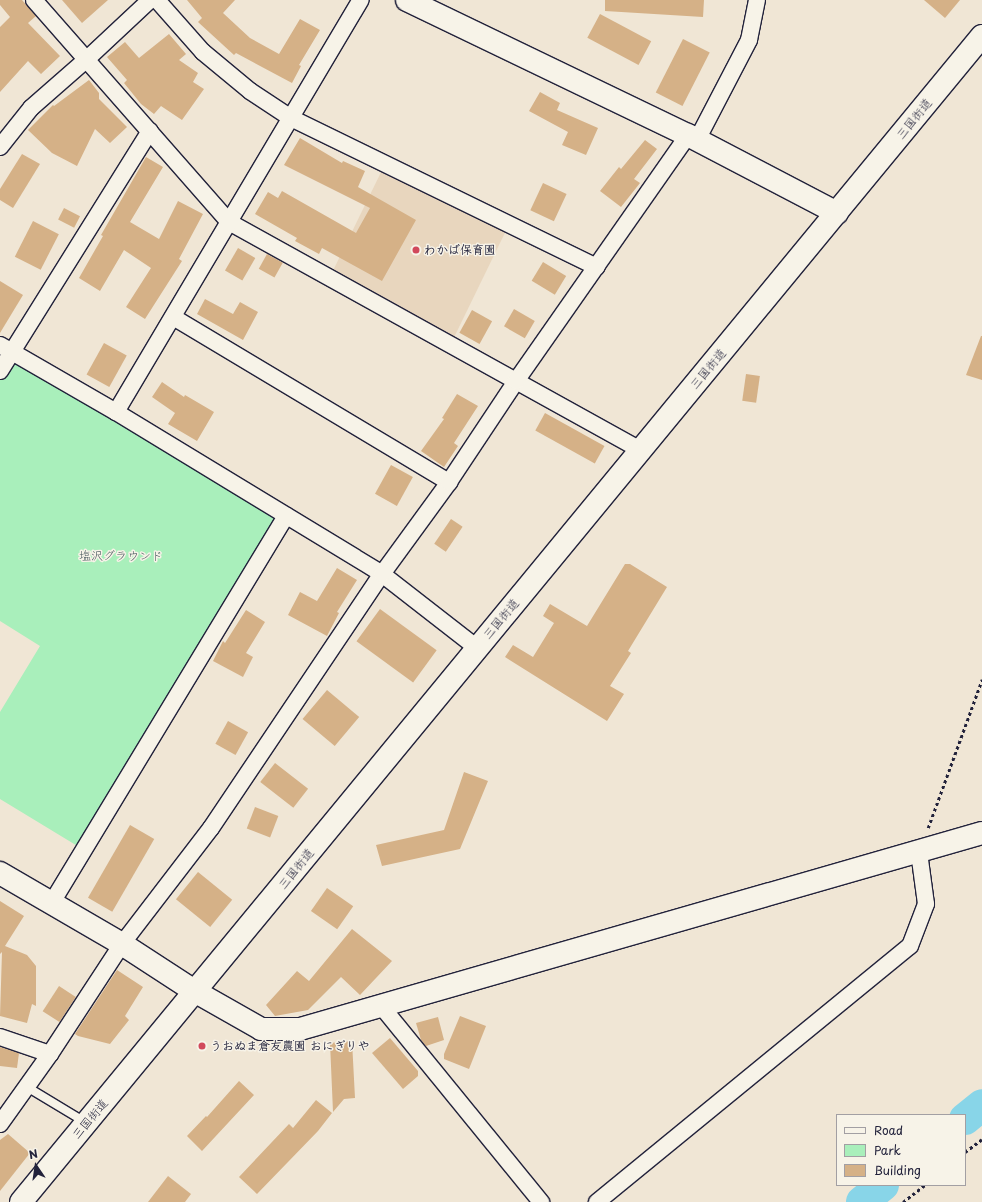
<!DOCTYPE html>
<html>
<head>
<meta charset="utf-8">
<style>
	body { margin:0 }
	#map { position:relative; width:982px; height:1202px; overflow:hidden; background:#f0e6d5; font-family:"Playpen Sans","Klee One",sans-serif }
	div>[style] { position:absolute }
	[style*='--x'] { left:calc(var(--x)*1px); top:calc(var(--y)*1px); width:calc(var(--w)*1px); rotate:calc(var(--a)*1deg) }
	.built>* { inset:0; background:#e8d6be; transform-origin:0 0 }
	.green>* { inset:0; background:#a9efbb }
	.river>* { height:32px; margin:-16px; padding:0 16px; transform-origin:16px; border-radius:16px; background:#88d5e8 }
	.building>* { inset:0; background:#d5b187; transform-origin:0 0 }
	.path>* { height:2.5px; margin-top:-1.25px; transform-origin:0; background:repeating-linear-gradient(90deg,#22223b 0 3px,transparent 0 6px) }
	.roads { filter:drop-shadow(1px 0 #22223b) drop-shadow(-1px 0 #22223b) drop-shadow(0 1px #22223b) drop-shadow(0 -1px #22223b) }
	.lane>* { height:8px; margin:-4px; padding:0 4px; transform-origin:4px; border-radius:4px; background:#f7f3e8 }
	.street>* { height:16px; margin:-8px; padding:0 8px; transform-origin:8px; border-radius:8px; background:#f7f3e8 }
	.secondary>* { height:22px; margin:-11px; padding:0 11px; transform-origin:11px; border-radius:11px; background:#f7f3e8 }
	.highway>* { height:22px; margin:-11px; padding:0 11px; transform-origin:11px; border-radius:11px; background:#f7f3e8 }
	.dots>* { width:11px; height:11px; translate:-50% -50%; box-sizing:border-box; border:2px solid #f7f3e8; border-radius:50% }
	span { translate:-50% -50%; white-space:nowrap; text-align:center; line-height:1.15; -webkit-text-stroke:3px #f7f3e8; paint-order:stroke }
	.street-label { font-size:12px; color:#22223b }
	.poi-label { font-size:12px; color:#22223b; font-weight:700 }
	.left { translate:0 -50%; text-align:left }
	.park-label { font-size:12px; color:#44555b }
	.legend { position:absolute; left:836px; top:1114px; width:130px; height:72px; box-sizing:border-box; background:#f7f3e8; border:1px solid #a29fa3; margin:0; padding:5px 7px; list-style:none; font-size:12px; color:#22223b }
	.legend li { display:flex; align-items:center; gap:8px; height:20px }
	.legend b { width:20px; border:1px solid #a29fa3 }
	.north { position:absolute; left:16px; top:1146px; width:40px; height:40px; -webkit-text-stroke:3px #f7f3e8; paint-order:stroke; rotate:347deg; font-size:11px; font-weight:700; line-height:16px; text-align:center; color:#22223b }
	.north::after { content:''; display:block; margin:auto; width:14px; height:18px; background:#22223b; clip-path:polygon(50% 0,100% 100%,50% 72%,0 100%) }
</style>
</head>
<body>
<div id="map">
	<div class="built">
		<div style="left:385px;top:164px;width:138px;height:127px;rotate:26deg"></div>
	</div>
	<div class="green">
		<div style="clip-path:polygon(12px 352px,286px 516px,84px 850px,0 799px,0 712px,40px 646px,0 621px,0 371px)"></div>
	</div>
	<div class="river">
		<div style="--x:965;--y:1119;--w:22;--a:-39"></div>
		<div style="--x:862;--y:1202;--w:27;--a:-39"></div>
	</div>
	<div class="building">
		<div style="clip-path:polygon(0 0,22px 0,36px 16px,28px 23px,60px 56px,41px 74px,28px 61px,0 92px,0 27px,10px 17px,0 5px)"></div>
		<div style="clip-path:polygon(62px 0,108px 0,82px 23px)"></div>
		<div style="clip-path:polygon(187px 0,235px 0,223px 13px,250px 38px,279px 54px,300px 19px,320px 30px,299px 65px,301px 66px,292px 83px,236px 53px,234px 55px,198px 22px,202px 18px)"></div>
		<div style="clip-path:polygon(605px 0,704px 0,703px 17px,605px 11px)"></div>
		<div style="clip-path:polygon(924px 0,960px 0,945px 18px)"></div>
		<div style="left:600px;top:14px;width:58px;height:27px;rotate:28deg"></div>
		<div style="clip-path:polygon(169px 34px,186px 54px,179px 60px,198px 73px,193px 82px,204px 89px,182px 120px,161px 106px,154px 114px,141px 104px,124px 83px,127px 80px,107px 57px,125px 42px,139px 58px)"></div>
		<div style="left:683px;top:39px;width:30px;height:60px;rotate:27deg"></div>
		<div style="clip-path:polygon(89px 80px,99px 93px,99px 99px,127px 127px,110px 143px,95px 129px,77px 166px,52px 153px,28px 130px,53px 105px,54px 106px)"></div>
		<div style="clip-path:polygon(540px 92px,560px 103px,557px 110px,598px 128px,586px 155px,562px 145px,568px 132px,529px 111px)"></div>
		<div style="clip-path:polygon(300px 138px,342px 163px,343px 161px,365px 171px,358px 187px,416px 220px,382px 281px,322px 248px,319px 254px,295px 241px,297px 238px,255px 214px,268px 192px,278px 198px,282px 191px,356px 233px,370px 208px,284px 165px)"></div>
		<div style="clip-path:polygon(645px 140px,657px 149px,634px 179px,640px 183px,621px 207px,600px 191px,619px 167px,621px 169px)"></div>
		<div style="clip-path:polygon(22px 154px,40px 164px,13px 208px,0 200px,0 189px)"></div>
		<div style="clip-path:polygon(146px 157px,163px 167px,130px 222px,159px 239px,178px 201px,203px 214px,179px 259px,182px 261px,145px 319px,126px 307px,151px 268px,124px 250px,100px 291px,79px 278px,103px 236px,101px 235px)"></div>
		<div style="left:543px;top:183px;width:26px;height:30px;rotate:25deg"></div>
		<div style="left:64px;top:208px;width:18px;height:13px;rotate:27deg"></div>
		<div style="left:33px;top:221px;width:29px;height:40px;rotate:27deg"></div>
		<div style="left:238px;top:248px;width:20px;height:26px;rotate:30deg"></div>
		<div style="left:267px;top:254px;width:18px;height:17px;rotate:29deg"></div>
		<div style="left:543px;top:262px;width:27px;height:22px;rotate:31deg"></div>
		<div style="clip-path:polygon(0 281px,23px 295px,0 333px)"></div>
		<div style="clip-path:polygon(205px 299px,233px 314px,240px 302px,258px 312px,243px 340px,197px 314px)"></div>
		<div style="left:514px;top:309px;width:24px;height:20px;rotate:30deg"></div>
		<div style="left:472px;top:310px;width:23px;height:26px;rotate:29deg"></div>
		<div style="clip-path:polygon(981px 336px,982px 336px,982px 380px,966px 375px)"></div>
		<div style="left:104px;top:343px;width:26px;height:36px;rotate:29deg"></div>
		<div style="left:746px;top:374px;width:14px;height:27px;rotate:8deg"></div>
		<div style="clip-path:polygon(162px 382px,184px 397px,185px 395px,214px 412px,197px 441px,168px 424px,175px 413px,152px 397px)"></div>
		<div style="clip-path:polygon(457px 394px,478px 406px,454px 443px,458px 446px,444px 467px,421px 451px,444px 419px,442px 418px)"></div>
		<div style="left:545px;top:413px;width:68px;height:20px;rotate:29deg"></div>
		<div style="left:391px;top:465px;width:25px;height:33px;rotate:29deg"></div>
		<div style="left:451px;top:519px;width:14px;height:30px;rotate:34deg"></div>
		<div style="clip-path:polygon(625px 564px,630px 564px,667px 587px,628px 651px,631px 653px,610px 686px,624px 694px,607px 721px,505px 657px,513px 645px,533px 657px,554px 623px,543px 616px,550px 604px,587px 626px)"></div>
		<div style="clip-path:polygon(337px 568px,357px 580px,337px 612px,339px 613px,327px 636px,288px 615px,300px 592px,317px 601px)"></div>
		<div style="left:380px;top:609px;width:70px;height:40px;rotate:36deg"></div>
		<div style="clip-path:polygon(246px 610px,265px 622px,246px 653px,253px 657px,243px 677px,213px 661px,223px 641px,225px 643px)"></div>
		<div style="left:327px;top:690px;width:42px;height:38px;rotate:40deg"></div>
		<div style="left:228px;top:721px;width:23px;height:26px;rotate:29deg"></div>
		<div style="left:275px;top:763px;width:42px;height:24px;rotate:38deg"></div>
		<div style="clip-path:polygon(464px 772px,488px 781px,460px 849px,382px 866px,376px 845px,444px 830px)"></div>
		<div style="left:255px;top:807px;width:25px;height:23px;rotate:21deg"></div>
		<div style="left:130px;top:825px;width:28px;height:84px;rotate:30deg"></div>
		<div style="left:198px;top:872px;width:44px;height:35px;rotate:39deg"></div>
		<div style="left:327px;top:888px;width:32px;height:28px;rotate:35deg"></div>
		<div style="clip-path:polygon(0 901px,24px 916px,5px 946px,27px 955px,36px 966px,36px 1006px,32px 1004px,27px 1023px,0 1016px,2px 952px,0 954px)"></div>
		<div style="clip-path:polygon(352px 929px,392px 961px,360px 995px,341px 977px,308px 1010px,275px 1016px,266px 1005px,297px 971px,309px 981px)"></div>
		<div style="clip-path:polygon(117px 970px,143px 987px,125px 1016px,129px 1020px,110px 1044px,78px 1036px,75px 1034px)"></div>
		<div style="left:59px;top:986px;width:20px;height:30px;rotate:33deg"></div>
		<div style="clip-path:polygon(460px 1016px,486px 1026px,469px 1069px,444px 1059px,444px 1054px)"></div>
		<div style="clip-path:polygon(438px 1017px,444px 1040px,426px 1046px,421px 1040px,416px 1023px)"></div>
		<div style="clip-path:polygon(390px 1038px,418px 1071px,418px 1076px,403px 1089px,372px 1053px)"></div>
		<div style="clip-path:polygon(352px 1041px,355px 1098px,344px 1099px,333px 1112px,330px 1043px)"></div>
		<div style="clip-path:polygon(0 1047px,19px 1053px,17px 1068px,0 1066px)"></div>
		<div style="clip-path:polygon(239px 1081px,254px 1095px,202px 1151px,187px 1136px,206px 1116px,207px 1117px)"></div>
		<div style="clip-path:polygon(316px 1100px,332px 1113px,318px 1131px,257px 1194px,239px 1177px,289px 1124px,293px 1128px)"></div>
		<div style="clip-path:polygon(8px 1134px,30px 1153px,0 1191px,0 1140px)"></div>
		<div style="clip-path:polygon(168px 1176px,191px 1194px,185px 1202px,148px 1202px)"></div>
	</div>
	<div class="path">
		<div style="--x:928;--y:828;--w:158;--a:-70"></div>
		<div style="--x:965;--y:1152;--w:21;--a:-37"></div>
		<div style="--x:903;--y:1202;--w:28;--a:-38"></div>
	</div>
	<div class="roads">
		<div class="lane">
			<div style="--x:27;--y:1087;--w:68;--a:31.1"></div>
		</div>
		<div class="street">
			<div style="--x:34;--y:0;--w:295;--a:48.7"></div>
			<div style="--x:229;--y:222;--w:471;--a:29"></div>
			<div style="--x:157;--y:0;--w:69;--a:48.5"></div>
			<div style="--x:203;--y:52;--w:61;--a:39.7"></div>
			<div style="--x:250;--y:91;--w:49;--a:33.4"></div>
			<div style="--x:291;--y:118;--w:340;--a:26"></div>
			<div style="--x:697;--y:140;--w:113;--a:-62.5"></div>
			<div style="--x:749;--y:40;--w:41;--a:-78.7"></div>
			<div style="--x:0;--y:147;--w:50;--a:-51.5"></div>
			<div style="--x:31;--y:108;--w:74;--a:-41.2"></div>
			<div style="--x:87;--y:59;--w:86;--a:-43.1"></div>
			<div style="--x:173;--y:317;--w:322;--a:30.9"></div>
			<div style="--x:0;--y:345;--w:134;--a:30"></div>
			<div style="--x:116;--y:412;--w:311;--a:31.3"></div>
			<div style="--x:382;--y:574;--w:120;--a:37.9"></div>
			<div style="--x:0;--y:371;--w:283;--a:-58"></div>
			<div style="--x:116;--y:412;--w:479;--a:-59.3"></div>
			<div style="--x:51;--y:904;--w:454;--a:-58.8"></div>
			<div style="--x:382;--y:1007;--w:252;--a:50.8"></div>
			<div style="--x:0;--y:1037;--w:53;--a:18.8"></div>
			<div style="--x:0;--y:1124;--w:86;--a:-54.5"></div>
			<div style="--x:50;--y:1054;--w:131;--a:-56.8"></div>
			<div style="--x:122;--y:944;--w:146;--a:-52.5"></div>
			<div style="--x:211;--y:828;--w:306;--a:-56.1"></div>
			<div style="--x:382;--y:574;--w:114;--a:-53.9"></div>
			<div style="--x:449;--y:482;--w:121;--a:-56.4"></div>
			<div style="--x:516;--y:381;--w:300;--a:-55"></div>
			<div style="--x:597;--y:1202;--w:404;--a:-39.3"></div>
			<div style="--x:910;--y:946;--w:45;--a:-69.1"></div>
			<div style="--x:926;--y:904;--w:52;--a:-97.7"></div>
		</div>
		<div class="secondary">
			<div style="--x:407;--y:0;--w:312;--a:25.7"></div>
			<div style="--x:688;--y:135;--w:168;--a:27.6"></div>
			<div style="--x:0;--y:873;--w:141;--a:30.2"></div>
			<div style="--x:122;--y:944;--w:88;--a:33"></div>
			<div style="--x:196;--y:992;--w:75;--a:29.6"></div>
			<div style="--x:261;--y:1029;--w:39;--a:0"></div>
			<div style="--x:300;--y:1029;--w:710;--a:-16.03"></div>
		</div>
		<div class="highway">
			<div style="--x:21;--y:1202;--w:1511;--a:-50.51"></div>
		</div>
	</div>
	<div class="dots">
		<div style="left:416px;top:250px;background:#d1495b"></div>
		<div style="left:202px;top:1046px;background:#d1495b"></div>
	</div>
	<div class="street-label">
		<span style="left:914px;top:119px;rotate:-51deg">三国街道</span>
		<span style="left:708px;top:369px;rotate:-50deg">三国街道</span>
		<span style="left:501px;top:619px;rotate:-50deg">三国街道</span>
		<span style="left:296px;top:869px;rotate:-51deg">三国街道</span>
		<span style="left:90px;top:1119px;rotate:-50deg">三国街道</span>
	</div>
	<div class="poi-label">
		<span class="left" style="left:424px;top:250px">わかば保育園</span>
		<span class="left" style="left:210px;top:1046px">うおぬま倉友農園 おにぎりや</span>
	</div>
	<div class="park-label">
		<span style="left:121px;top:556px">塩沢グラウンド</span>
	</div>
	<ul class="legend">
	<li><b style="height:5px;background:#f7f3e8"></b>Road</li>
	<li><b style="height:11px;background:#a9efbb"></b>Park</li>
	<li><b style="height:11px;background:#d5b187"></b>Building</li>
	</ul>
	<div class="north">N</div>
</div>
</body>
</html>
